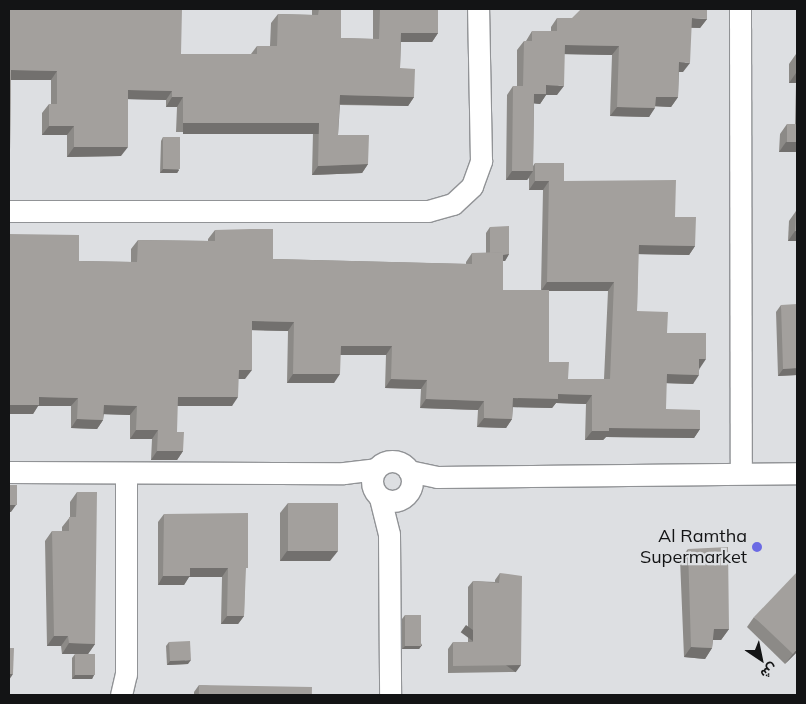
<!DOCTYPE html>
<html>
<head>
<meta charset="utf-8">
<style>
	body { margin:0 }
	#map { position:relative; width:806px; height:704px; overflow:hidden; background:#dddfe2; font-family:Mulish,Vazirmatn,sans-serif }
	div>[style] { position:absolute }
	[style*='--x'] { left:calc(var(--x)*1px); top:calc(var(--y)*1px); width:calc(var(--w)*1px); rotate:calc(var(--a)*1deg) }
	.roads { filter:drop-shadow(1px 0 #919396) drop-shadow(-1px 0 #919396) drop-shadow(0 1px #919396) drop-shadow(0 -1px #919396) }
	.minor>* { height:21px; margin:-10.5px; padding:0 10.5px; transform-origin:10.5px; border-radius:10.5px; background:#fff }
	.minor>.ring { margin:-10.5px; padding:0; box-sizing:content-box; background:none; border:21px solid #fff; border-radius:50% }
	.wall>* { inset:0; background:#8c8a87 }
	.shaded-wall>* { inset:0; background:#72706e; transform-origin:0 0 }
	.building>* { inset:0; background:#a3a09d; transform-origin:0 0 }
	.dots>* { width:14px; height:14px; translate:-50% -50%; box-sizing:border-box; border:2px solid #dddfe2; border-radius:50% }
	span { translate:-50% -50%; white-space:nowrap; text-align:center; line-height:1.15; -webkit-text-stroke:4.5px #dddfe2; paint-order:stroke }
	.poi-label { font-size:18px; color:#131415 }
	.right { translate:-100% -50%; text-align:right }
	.frame { position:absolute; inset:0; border:10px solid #131415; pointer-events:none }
	.north { position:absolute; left:736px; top:634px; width:50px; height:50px; -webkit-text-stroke:4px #dddfe2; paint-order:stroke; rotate:146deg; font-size:14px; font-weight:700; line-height:20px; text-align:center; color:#131415 }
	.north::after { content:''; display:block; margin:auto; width:18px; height:22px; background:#131415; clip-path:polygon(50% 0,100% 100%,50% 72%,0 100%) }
</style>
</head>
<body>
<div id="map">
	<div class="roads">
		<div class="minor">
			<div style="--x:740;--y:9;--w:464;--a:89.9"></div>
			<div style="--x:9;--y:211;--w:419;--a:0"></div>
			<div style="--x:428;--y:211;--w:26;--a:-16"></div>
			<div style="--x:453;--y:204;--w:26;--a:-43"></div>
			<div style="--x:472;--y:186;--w:27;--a:-70"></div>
			<div style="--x:481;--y:161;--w:152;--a:-91.1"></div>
			<div class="ring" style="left:372px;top:461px;width:19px;height:19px"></div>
			<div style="--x:409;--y:471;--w:29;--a:12"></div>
			<div style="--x:437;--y:477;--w:360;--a:-0.6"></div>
			<div style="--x:9;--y:472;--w:335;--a:0.2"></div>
			<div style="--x:344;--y:473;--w:32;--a:-7"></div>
			<div style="--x:380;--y:498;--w:37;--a:76"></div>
			<div style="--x:389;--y:534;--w:161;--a:89.6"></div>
			<div style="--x:121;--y:695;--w:22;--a:-77"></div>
			<div style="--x:126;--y:674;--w:201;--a:-90"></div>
		</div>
	</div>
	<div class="wall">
		<div style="clip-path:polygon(9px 9px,181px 54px,251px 54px,257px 46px,270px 46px,271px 23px,278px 14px,312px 15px,312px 9px,341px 9px,341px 38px,373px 39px,373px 9px,438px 9px,438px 33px,432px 42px,401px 42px,400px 68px,414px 97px,408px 106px,340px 105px,338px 135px,368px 164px,362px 173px,312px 175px,313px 132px,176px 132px,177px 107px,166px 107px,166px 100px,128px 99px,121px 156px,67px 157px,67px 135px,42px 135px,42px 113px,49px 104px,51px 104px,51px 80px,11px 80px,10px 151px,9px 152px)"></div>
		<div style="clip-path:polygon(evenodd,557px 18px,707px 19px,700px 28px,691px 28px,683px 72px,679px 72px,678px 97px,671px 107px,655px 106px,649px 117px,610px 116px,612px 55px,564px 54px,557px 95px,546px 95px,540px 104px,534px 103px,533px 166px,535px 163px,564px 181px,675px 217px,695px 246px,689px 255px,638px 254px,637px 311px,667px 333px,700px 368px,693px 384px,666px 383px,666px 409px,700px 429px,694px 438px,606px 437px,603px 440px,585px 440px,586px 404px,556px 403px,552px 408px,513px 407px,512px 419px,506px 428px,477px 427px,478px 410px,420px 408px,421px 389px,385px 388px,386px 355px,340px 355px,334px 383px,287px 383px,288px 331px,252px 330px,245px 379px,238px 379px,232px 406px,177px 406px,177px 432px,183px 451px,177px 460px,151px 460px,152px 439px,130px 439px,130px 415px,104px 414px,103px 420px,97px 429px,71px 428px,71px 406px,38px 406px,33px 414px,9px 414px,9px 234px,79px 261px,131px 262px,131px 249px,138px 240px,208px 241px,208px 239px,215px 230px,273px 259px,466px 264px,466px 262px,472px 253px,486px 253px,486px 233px,490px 227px,509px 254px,505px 261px,503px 261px,503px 290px,541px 290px,543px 190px,529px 190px,529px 178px,527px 180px,506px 180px,507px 95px,513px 86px,517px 86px,517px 50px,524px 41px,526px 41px,532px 31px,551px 31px,551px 27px,557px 18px,549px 291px,608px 291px,604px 379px,568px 379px,549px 362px,549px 291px)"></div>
		<div style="clip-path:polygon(796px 54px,797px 54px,797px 152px,779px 152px,780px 134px,787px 124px,795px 124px,796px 83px,789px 83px,789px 64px)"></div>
		<div style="clip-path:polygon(163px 137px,179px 170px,177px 173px,160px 173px,161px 141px)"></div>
		<div style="clip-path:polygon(796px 211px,797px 241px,788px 241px,789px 221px)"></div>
		<div style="clip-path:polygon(781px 305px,797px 375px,778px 376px,776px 312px)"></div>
		<div style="clip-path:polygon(77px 492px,95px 644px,88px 654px,62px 654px,61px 646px,47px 646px,45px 541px,52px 531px,62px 531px,62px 527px,70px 517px,70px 502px)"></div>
		<div style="clip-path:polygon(288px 503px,330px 561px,280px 561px,280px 513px)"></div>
		<div style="clip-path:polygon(164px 514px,245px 572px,244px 616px,238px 624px,221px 624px,222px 577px,189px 577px,184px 585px,158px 585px,158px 522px)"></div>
		<div style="clip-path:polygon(688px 549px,729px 629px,721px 640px,713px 640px,712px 648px,705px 659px,684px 657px,680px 559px)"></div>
		<div style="clip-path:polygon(500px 573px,516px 672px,448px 673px,448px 649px,453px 642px,468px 642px,468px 587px,473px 581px,495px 582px,495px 580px)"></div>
		<div style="clip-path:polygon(405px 615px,422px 645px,419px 649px,402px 649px,402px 619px)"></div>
		<div style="clip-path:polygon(754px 617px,797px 652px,785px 664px,747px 627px)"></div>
		<div style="clip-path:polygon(169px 642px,188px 664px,167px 665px,166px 646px)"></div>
		<div style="clip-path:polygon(75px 654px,94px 675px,92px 679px,72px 679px,72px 658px)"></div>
		<div style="clip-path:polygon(199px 685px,312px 695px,194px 695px,194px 692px)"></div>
	</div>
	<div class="shaded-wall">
		<div style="clip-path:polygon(692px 18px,707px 19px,700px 28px,685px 27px)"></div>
		<div style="clip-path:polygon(401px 33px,438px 33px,432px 42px,395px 42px)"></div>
		<div style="clip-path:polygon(565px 45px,619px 46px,612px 55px,558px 54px)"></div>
		<div style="clip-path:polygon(679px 62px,690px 63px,683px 72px,672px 72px)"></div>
		<div style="clip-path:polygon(11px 70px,57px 71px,51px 80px,9px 80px)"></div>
		<div style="clip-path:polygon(796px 73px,797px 73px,797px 80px,796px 83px,789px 83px)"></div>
		<div style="clip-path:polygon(546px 85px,564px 86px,557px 95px,546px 95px,540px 104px,528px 103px,534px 94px)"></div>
		<div style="clip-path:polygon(128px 90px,172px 91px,166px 100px,122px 99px)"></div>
		<div style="clip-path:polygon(340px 95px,414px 97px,408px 106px,333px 104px)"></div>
		<div style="clip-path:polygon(172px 97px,183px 97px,177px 107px,166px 107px)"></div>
		<div style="clip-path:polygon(656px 97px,678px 97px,671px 107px,649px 106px)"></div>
		<div style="clip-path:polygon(617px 107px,655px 108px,649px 117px,610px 116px)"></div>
		<div style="left:183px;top:123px;width:136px;height:11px"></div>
		<div style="clip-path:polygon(49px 126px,74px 126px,67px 135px,42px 135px)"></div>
		<div style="clip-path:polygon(786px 142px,797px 142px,797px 152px,779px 152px)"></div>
		<div style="clip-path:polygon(74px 147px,128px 147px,121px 156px,67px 157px)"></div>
		<div style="clip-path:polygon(368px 164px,362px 173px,312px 175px,318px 166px)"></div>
		<div style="clip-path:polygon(163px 169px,179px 170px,177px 173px,160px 173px)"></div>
		<div style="clip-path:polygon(512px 171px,533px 171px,527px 180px,506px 180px)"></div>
		<div style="clip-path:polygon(535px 181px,549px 181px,543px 190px,529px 190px)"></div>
		<div style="clip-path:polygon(795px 231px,797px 231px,797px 241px,788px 241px)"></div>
		<div style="clip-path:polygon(639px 245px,695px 246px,689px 255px,632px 254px)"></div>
		<div style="clip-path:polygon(509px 254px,505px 261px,486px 261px,490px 255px)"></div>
		<div style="clip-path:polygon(547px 282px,614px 282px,608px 291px,541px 291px)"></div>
		<div style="clip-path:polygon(252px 321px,294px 322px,288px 331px,246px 330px)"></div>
		<div style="clip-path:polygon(341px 346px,392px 346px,386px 355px,334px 355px)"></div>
		<div style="clip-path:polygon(699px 359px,706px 359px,700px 368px,693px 368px)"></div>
		<div style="clip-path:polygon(797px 368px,797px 375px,778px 376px,783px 369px)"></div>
		<div style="clip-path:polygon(239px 370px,252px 370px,245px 379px,232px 379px)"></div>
		<div style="clip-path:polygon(293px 374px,340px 374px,334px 383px,287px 383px)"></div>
		<div style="clip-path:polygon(667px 374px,699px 375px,693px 384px,660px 383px)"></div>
		<div style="clip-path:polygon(391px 379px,427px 380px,421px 389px,385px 388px)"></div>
		<div style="clip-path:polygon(558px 394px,592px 395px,586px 404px,556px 403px,552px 408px,507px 407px,513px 398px)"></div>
		<div style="clip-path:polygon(39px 397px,78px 398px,71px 406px,38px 406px,33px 414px,9px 414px,9px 405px)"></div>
		<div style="clip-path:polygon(178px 397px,238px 397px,232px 406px,171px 406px)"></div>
		<div style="clip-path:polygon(426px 399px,484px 401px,478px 410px,420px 408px)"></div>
		<div style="clip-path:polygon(104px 405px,137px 406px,130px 415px,98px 414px)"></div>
		<div style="clip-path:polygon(484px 418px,512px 419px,506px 428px,477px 427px)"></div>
		<div style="clip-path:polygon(77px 419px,103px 420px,97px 429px,71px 428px)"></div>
		<div style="clip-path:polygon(609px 428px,700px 429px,694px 438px,606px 437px,603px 440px,585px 440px,592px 431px)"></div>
		<div style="clip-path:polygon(136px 430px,158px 430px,152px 439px,130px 439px)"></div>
		<div style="clip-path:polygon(157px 451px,183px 451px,177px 460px,151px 460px)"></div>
		<div style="clip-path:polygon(9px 505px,16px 505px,11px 512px,9px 512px)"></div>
		<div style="clip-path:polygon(287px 551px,338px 551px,330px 561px,280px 561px)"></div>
		<div style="clip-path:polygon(190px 568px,228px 568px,222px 577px,189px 577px,184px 585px,158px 585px,163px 576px)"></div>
		<div style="clip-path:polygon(227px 616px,244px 616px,238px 624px,221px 624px)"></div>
		<div style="clip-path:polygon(714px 629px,729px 629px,721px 640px,706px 640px)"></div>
		<div style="clip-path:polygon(54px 636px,68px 636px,61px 646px,47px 646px)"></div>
		<div style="clip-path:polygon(69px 643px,95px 644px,88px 654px,62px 654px)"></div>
		<div style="clip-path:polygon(422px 645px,419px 649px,402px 649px,405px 646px)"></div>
		<div style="clip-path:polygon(691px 647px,712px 648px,705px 659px,684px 657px)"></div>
		<div style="clip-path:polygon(797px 649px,797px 652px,785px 664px)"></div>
		<div style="clip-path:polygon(191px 660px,188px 664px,167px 665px,170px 661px)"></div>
		<div style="left:521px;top:665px;width:9px;height:68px;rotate:126deg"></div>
		<div style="clip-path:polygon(9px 674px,13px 674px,9px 680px)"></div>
		<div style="clip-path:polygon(75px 675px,94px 675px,92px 679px,72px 679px)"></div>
	</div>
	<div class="building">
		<div style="clip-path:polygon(9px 9px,182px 9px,181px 54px,257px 54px,257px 46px,277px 46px,278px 14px,318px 15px,319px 9px,341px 9px,341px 38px,379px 39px,380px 9px,438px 9px,438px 33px,401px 33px,400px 68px,415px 69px,414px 97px,340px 95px,338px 135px,369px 135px,368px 164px,318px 166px,319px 123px,183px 123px,183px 97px,172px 97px,172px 91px,128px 90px,128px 147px,74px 147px,74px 126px,49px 126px,49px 104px,57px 104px,57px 71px,11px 70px,10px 151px,9px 151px)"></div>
		<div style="clip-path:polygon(581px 9px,707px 9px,707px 19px,692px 18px,690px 63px,679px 62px,678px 97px,656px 97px,655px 108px,617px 107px,619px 46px,565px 45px,564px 86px,546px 85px,546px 94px,534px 94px,533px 171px,512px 171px,513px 86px,523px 86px,524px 41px,532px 41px,532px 31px,557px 31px,557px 18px,572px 18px)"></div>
		<div style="left:796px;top:54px;width:1px;height:19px"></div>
		<div style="left:787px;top:124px;width:10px;height:18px"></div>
		<div style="left:163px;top:137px;width:17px;height:32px"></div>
		<div style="clip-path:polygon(535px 163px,564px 163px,564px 181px,676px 180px,675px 217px,696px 217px,695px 246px,639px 245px,637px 311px,668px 312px,667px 333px,706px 333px,706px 359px,699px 359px,699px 375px,667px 374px,666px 409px,700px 410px,700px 429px,609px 428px,609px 431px,592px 431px,592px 395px,558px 394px,558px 399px,513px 398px,512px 419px,484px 418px,484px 401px,426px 399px,427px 380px,391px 379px,392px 346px,341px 346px,340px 374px,293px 374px,294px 322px,252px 321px,252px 370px,239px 370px,238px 397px,178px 397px,177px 432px,184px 432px,183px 451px,157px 451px,158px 430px,136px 430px,137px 406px,104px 405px,103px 420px,77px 419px,78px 398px,39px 397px,39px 405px,9px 405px,9px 234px,79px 235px,79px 261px,137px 262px,138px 240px,215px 241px,215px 230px,250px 229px,273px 229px,273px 259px,472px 264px,472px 253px,503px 252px,503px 290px,549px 290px,549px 362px,569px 362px,568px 379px,610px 379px,614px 282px,547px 282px,549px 181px,535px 181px)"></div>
		<div style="clip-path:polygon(796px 211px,797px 211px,797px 231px,795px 231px)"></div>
		<div style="clip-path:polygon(509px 226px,509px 254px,503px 255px,503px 252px,490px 253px,490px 227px)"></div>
		<div style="clip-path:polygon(797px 304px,797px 368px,783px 369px,781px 305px)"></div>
		<div style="left:9px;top:485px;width:8px;height:20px"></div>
		<div style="clip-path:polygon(77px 492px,97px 492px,95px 644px,69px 643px,68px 636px,54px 636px,52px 531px,69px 531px,69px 517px,76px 517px)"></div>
		<div style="left:288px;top:503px;width:50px;height:48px"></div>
		<div style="clip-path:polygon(248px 513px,248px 568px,246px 568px,244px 616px,227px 616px,228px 568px,190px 568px,190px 576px,163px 576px,164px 514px)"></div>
		<div style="clip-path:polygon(728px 547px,729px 629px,714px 629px,712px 648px,691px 647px,688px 549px)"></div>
		<div style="clip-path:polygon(797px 572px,797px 649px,793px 654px,754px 617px)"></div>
		<div style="clip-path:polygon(500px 573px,522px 576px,521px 665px,453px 666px,453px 642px,473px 642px,473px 581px,499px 583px)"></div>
		<div style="left:405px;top:615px;width:16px;height:31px"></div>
		<div style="left:190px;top:641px;width:19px;height:21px;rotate:87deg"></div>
		<div style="clip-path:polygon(9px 648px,14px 648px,13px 674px,9px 674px)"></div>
		<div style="left:75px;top:654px;width:20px;height:21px"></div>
		<div style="left:199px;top:685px;width:113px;height:10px;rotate:1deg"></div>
	</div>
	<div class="dots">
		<div style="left:757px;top:547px;background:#6b6ae4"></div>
	</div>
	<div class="poi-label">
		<span class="right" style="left:747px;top:547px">Al Ramtha<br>Supermarket</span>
	</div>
	<div class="frame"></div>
	<div class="north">ش</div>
</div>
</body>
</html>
